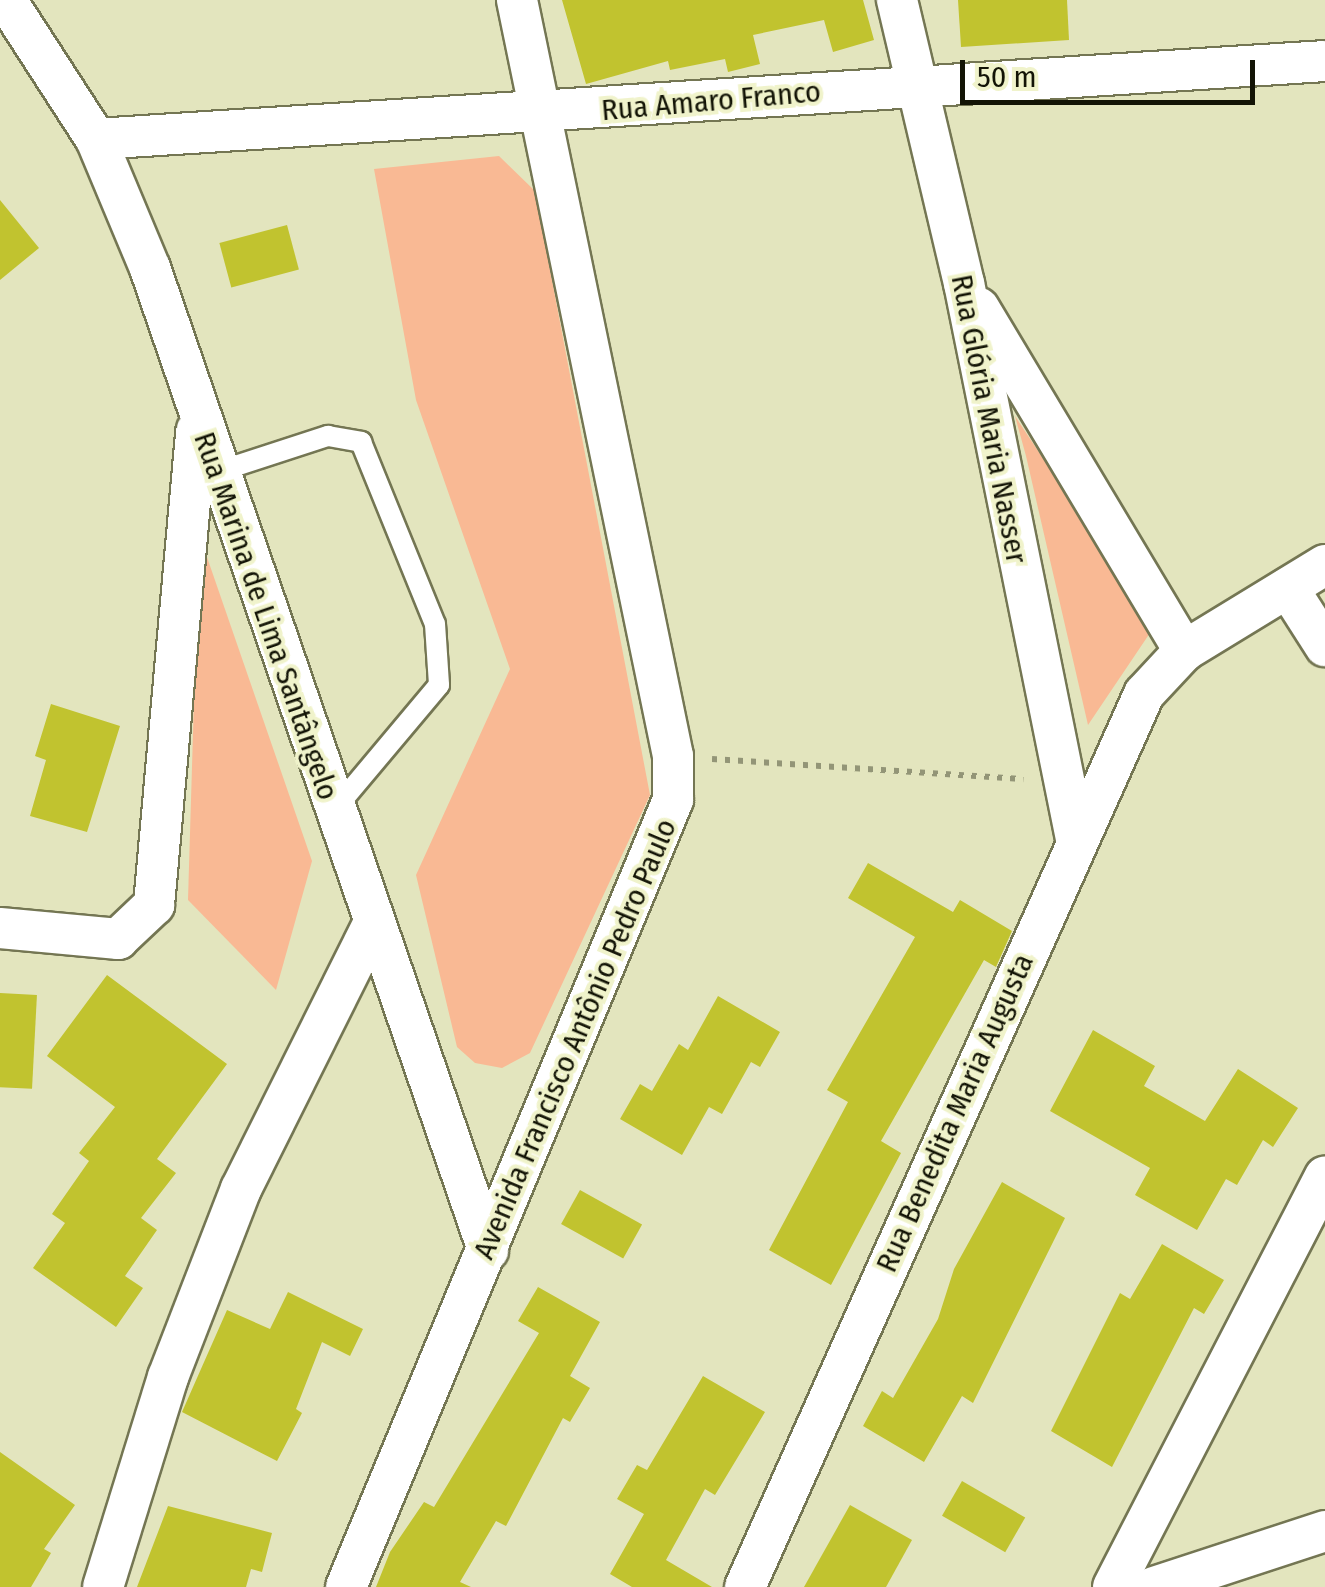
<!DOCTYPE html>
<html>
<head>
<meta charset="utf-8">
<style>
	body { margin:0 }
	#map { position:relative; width:1325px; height:1587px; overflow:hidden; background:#e3e5be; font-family:"Fira Sans Condensed",sans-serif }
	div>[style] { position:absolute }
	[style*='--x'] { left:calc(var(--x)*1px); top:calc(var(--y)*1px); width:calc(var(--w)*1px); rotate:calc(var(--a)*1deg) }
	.green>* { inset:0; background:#f9b994 }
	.building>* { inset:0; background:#c1c32f; transform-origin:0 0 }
	.path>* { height:6px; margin-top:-3px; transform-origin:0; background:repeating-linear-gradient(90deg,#939577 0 5px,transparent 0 13px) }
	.roads { filter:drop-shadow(2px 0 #747653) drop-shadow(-2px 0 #747653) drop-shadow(0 2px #747653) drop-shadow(0 -2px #747653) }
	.lane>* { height:20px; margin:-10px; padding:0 10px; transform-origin:10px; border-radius:10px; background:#fff }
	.street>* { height:40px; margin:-20px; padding:0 20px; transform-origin:20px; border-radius:20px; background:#fff }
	span { translate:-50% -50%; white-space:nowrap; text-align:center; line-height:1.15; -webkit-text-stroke:8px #f0f3cb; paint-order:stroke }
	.street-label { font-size:30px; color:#131406 }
	.scale { position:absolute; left:960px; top:60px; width:295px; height:45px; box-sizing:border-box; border:5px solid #131406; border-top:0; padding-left:12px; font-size:30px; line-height:35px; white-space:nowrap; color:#131406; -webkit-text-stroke:8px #f0f3cb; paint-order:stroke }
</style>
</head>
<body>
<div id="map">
	<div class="green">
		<div style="clip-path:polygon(499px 156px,535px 191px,650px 795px,530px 1053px,502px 1068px,475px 1063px,457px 1047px,416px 875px,510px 669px,416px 400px,374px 169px)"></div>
		<div style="clip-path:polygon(1015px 416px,1154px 627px,1088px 725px,1026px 456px)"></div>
		<div style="clip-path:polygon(199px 534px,312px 861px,276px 990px,188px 900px)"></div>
	</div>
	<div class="building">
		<div style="clip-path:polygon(562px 0,863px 0,874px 40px,833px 52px,824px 20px,753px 35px,760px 64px,728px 72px,725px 59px,670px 70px,668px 61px,586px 84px)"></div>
		<div style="clip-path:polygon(958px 0,1067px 0,1069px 40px,961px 47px)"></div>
		<div style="clip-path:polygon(0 200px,39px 248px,0 280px)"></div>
		<div style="left:287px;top:225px;width:46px;height:70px;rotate:75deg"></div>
		<div style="clip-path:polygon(51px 704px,120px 726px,87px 832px,30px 816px,46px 760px,35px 756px)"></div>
		<div style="clip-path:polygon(868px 863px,953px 912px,960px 900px,1012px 931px,996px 967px,984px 960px,881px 1141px,901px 1153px,831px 1285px,769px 1250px,848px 1102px,827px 1090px,915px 937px,848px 898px)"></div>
		<div style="clip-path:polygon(107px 975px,227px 1064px,157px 1159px,176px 1173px,141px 1218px,157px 1230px,125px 1276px,143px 1288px,116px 1327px,33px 1268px,65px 1223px,52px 1214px,89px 1161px,79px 1153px,115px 1107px,47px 1056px)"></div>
		<div style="left:0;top:993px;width:37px;height:94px;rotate:3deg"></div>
		<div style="clip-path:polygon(718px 996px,780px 1032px,760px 1067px,751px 1062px,722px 1114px,709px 1107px,682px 1155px,620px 1119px,640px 1084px,652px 1091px,679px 1044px,688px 1050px)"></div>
		<div style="clip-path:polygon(1093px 1030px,1155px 1066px,1144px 1086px,1205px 1121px,1238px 1069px,1298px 1108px,1273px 1147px,1263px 1140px,1237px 1185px,1226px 1179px,1197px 1230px,1135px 1195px,1150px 1168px,1050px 1111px)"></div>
		<div style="clip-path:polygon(1002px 1182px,1065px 1218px,973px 1403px,962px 1396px,924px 1462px,863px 1426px,882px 1391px,893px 1398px,938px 1319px,954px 1269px)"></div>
		<div style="left:580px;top:1190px;width:71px;height:39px;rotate:29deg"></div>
		<div style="clip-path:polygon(1162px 1244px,1224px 1280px,1204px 1314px,1194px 1308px,1112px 1467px,1051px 1431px,1120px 1293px,1130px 1299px)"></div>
		<div style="clip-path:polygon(538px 1287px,600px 1322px,570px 1376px,590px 1388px,570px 1422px,563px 1418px,506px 1526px,496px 1521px,460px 1582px,471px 1587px,376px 1587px,390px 1552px,424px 1502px,434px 1507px,539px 1333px,518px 1321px)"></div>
		<div style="clip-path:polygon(288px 1292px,363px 1329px,350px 1356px,322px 1342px,296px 1409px,302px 1413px,277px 1461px,182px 1412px,227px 1310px,270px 1329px)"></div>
		<div style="clip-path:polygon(703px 1376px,765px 1412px,715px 1495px,705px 1489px,666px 1560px,712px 1587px,632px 1587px,610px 1574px,644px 1514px,617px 1499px,637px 1465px,647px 1470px)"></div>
		<div style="clip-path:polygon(0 1452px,75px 1505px,44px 1549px,51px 1553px,31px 1587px,0 1587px)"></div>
		<div style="left:962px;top:1481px;width:73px;height:40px;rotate:30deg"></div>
		<div style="clip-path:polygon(850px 1505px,912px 1540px,886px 1587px,804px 1587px)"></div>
		<div style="clip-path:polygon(168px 1506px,272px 1533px,262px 1572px,251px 1569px,246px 1587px,137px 1587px)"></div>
	</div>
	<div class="path">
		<div style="--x:712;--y:759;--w:312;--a:3.7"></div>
	</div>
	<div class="roads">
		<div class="lane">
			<div style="--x:217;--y:472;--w:117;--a:-18"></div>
			<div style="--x:328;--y:436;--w:34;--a:10"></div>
			<div style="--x:361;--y:442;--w:196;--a:67.9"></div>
			<div style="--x:435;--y:624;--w:61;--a:86.2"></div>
			<div style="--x:439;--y:685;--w:162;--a:130"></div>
		</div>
		<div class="street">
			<div style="--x:6;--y:0;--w:166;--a:57.1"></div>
			<div style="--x:96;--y:139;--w:140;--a:67.3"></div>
			<div style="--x:150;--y:268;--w:1039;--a:71.01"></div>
			<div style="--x:897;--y:0;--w:291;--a:76.7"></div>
			<div style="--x:964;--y:283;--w:567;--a:78.61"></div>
			<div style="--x:96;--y:139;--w:1231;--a:-3.63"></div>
			<div style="--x:979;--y:308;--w:400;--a:59.1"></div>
			<div style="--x:1288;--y:588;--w:69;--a:57.5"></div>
			<div style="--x:0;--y:928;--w:119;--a:5.3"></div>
			<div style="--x:118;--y:939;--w:50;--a:-43.4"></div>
			<div style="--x:154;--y:905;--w:476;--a:-84.9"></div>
			<div style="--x:103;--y:1587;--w:220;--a:-72.8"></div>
			<div style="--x:168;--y:1377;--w:202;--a:-68.8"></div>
			<div style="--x:241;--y:1189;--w:296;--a:-63.5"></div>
			<div style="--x:346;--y:1587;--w:852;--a:-67.44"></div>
			<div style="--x:673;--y:800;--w:44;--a:-90"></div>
			<div style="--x:673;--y:756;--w:772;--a:-101.66"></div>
			<div style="--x:745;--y:1587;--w:978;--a:-65.92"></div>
			<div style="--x:1144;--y:694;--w:59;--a:-47.1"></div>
			<div style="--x:1184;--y:651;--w:165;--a:-31.4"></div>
			<div style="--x:1113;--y:1587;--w:462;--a:-62.7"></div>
			<div style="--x:1154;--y:1587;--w:180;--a:-18.1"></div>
		</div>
	</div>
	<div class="street-label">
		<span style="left:711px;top:101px;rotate:-5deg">Rua Amaro Franco</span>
		<span style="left:989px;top:419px;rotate:79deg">Rua Glória Maria Nasser</span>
		<span style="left:266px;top:616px;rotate:71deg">Rua Marina de Lima Santângelo</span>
		<span style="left:575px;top:1039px;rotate:-67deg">Avenida Francisco Antônio Pedro Paulo</span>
		<span style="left:955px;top:1113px;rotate:-66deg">Rua Benedita Maria Augusta</span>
	</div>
	<div class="scale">50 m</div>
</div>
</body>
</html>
